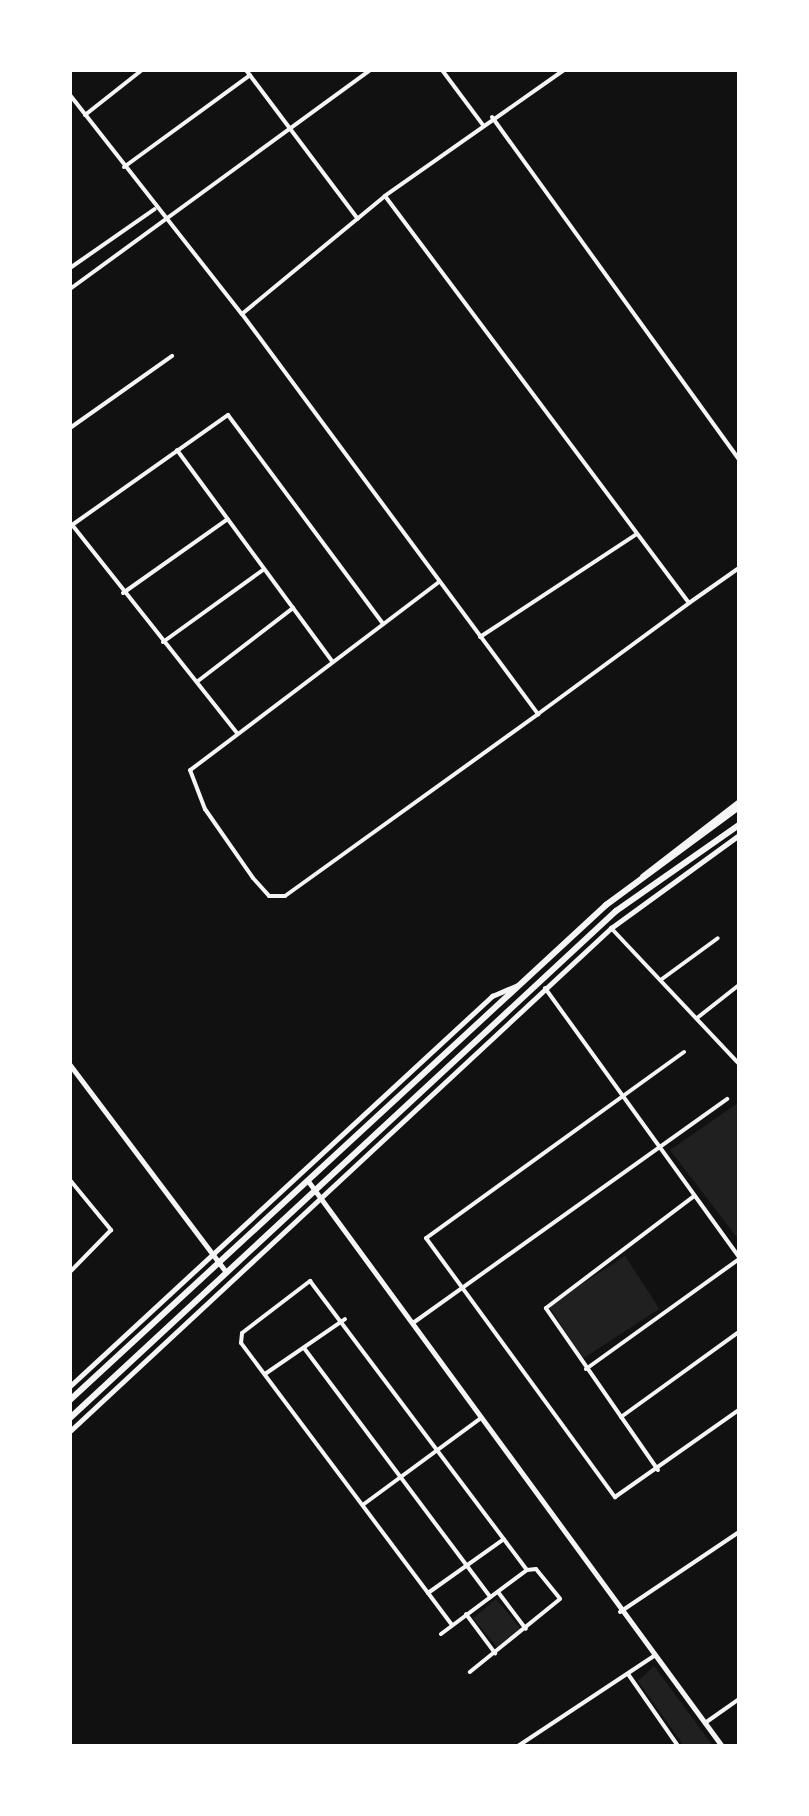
<!DOCTYPE html>
<html>
<head>
<meta charset="utf-8">
<style>
	body { margin:0 }
	#map { position:relative; width:809px; height:1816px; overflow:hidden; background:#111; font-family:Signika,sans-serif }
	div>[style] { position:absolute }
	[style*='--x'] { left:calc(var(--x)*1px); top:calc(var(--y)*1px); width:calc(var(--w)*1px); rotate:calc(var(--a)*1deg) }
	.green>* { inset:0; background:#202020; transform-origin:0 0 }
	.minor>* { height:4px; margin:-2px; padding:0 2px; transform-origin:2px; border-radius:2px; background:#f5f5f5 }
	.tertiary>* { height:5px; margin:-2.5px; padding:0 2.5px; transform-origin:2.5px; border-radius:2.5px; background:#f5f5f5 }
	.trunk>* { height:6px; margin:-3px; padding:0 3px; transform-origin:3px; border-radius:3px; background:#f5f5f5 }
	span { translate:-50% -50%; white-space:nowrap; text-align:center; line-height:1.15; -webkit-text-stroke:7px #fff; paint-order:stroke }
	.frame { position:absolute; inset:0; border:72px solid #fff; pointer-events:none }
</style>
</head>
<body>
<div id="map">
	<div class="green">
		<div style="clip-path:polygon(738px 1103px,739px 1105px,739px 1240px,670px 1150px)"></div>
		<div style="left:625px;top:1256px;width:63px;height:91px;rotate:57deg"></div>
		<div style="left:496px;top:1599px;width:39px;height:30px;rotate:50deg"></div>
		<div style="clip-path:polygon(654px 1666px,713px 1746px,684px 1746px,638px 1681px)"></div>
	</div>
	<div class="minor">
		<div style="--x:246;--y:70;--w:186;--a:53.1"></div>
		<div style="--x:442;--y:70;--w:69;--a:53.3"></div>
		<div style="--x:564;--y:70;--w:219;--a:144.9"></div>
		<div style="--x:385;--y:196;--w:185;--a:140.5"></div>
		<div style="--x:242;--y:314;--w:498;--a:53.5"></div>
		<div style="--x:538;--y:714;--w:187;--a:-36.3"></div>
		<div style="--x:70;--y:95;--w:278;--a:51.9"></div>
		<div style="--x:85;--y:115;--w:73;--a:-38.3"></div>
		<div style="--x:492;--y:117;--w:422;--a:54.2"></div>
		<div style="--x:124;--y:167;--w:156;--a:-36.1"></div>
		<div style="--x:385;--y:196;--w:508;--a:53.24"></div>
		<div style="--x:689;--y:603;--w:61;--a:-35"></div>
		<div style="--x:70;--y:268;--w:103;--a:-34.8"></div>
		<div style="--x:70;--y:289;--w:371;--a:-36.1"></div>
		<div style="--x:70;--y:428;--w:125;--a:-35.2"></div>
		<div style="--x:177;--y:450;--w:263;--a:53.7"></div>
		<div style="--x:439;--y:582;--w:312;--a:142.9"></div>
		<div style="--x:190;--y:770;--w:42;--a:69"></div>
		<div style="--x:205;--y:809;--w:84;--a:55.2"></div>
		<div style="--x:253;--y:878;--w:24;--a:48"></div>
		<div style="--x:269;--y:896;--w:16;--a:0"></div>
		<div style="--x:285;--y:896;--w:312;--a:-35.7"></div>
		<div style="--x:123;--y:593;--w:128;--a:-35.2"></div>
		<div style="--x:480;--y:637;--w:186;--a:-33.3"></div>
		<div style="--x:163;--y:642;--w:123;--a:-35.8"></div>
		<div style="--x:198;--y:681;--w:120;--a:-37.5"></div>
		<div style="--x:237;--y:733;--w:265;--a:-128.4"></div>
		<div style="--x:72;--y:525;--w:191;--a:-35.2"></div>
		<div style="--x:228;--y:415;--w:260;--a:53.4"></div>
		<div style="--x:611;--y:928;--w:187;--a:46.7"></div>
		<div style="--x:662;--y:979;--w:69;--a:-36.2"></div>
		<div style="--x:545;--y:988;--w:332;--a:54.2"></div>
		<div style="--x:697;--y:1018;--w:53;--a:-38.2"></div>
		<div style="--x:684;--y:1052;--w:318;--a:144.2"></div>
		<div style="--x:426;--y:1238;--w:321;--a:53.9"></div>
		<div style="--x:615;--y:1497;--w:151;--a:-35.1"></div>
		<div style="--x:70;--y:1180;--w:65;--a:50.6"></div>
		<div style="--x:111;--y:1230;--w:59;--a:134.3"></div>
		<div style="--x:413;--y:1323;--w:386;--a:-35.5"></div>
		<div style="--x:304;--y:1348;--w:311;--a:53.2"></div>
		<div style="--x:586;--y:1369;--w:188;--a:-35.7"></div>
		<div style="--x:265;--y:1374;--w:97;--a:-34.5"></div>
		<div style="--x:621;--y:1417;--w:145;--a:-35.8"></div>
		<div style="--x:658;--y:1470;--w:197;--a:-124.7"></div>
		<div style="--x:546;--y:1308;--w:186;--a:-37.1"></div>
		<div style="--x:364;--y:1504;--w:145;--a:-36.3"></div>
		<div style="--x:498;--y:1592;--w:46;--a:52.9"></div>
		<div style="--x:428;--y:1593;--w:93;--a:-35.4"></div>
		<div style="--x:620;--y:1612;--w:143;--a:-33.9"></div>
		<div style="--x:466;--y:1614;--w:49;--a:53.4"></div>
		<div style="--x:452;--y:1625;--w:352;--a:-126.8"></div>
		<div style="--x:241;--y:1343;--w:10;--a:-84"></div>
		<div style="--x:242;--y:1333;--w:86;--a:-37.4"></div>
		<div style="--x:310;--y:1281;--w:361;--a:53.1"></div>
		<div style="--x:527;--y:1570;--w:9;--a:-6"></div>
		<div style="--x:536;--y:1569;--w:38;--a:51"></div>
		<div style="--x:560;--y:1599;--w:116;--a:141"></div>
		<div style="--x:441;--y:1634;--w:107;--a:-36.7"></div>
		<div style="--x:628;--y:1674;--w:88;--a:55.2"></div>
		<div style="--x:705;--y:1723;--w:42;--a:-35.2"></div>
		<div style="--x:518;--y:1746;--w:163;--a:-33.5"></div>
	</div>
	<div class="tertiary">
		<div style="--x:642;--y:876;--w:123;--a:-37.7"></div>
		<div style="--x:70;--y:1065;--w:259;--a:53"></div>
		<div style="--x:308;--y:1181;--w:700;--a:53.77"></div>
		<div style="--x:70;--y:1386;--w:575;--a:-42.74"></div>
		<div style="--x:492;--y:996;--w:28;--a:-23"></div>
		<div style="--x:70;--y:1431;--w:739;--a:-42.92"></div>
		<div style="--x:611;--y:928;--w:158;--a:-36"></div>
	</div>
	<div class="trunk">
		<div style="--x:70;--y:1400;--w:730;--a:-42.72"></div>
		<div style="--x:606;--y:905;--w:165;--a:-36.4"></div>
		<div style="--x:70;--y:1418;--w:745;--a:-42.88"></div>
		<div style="--x:616;--y:911;--w:150;--a:-35"></div>
	</div>
	<div class="frame"></div>
</div>
</body>
</html>
